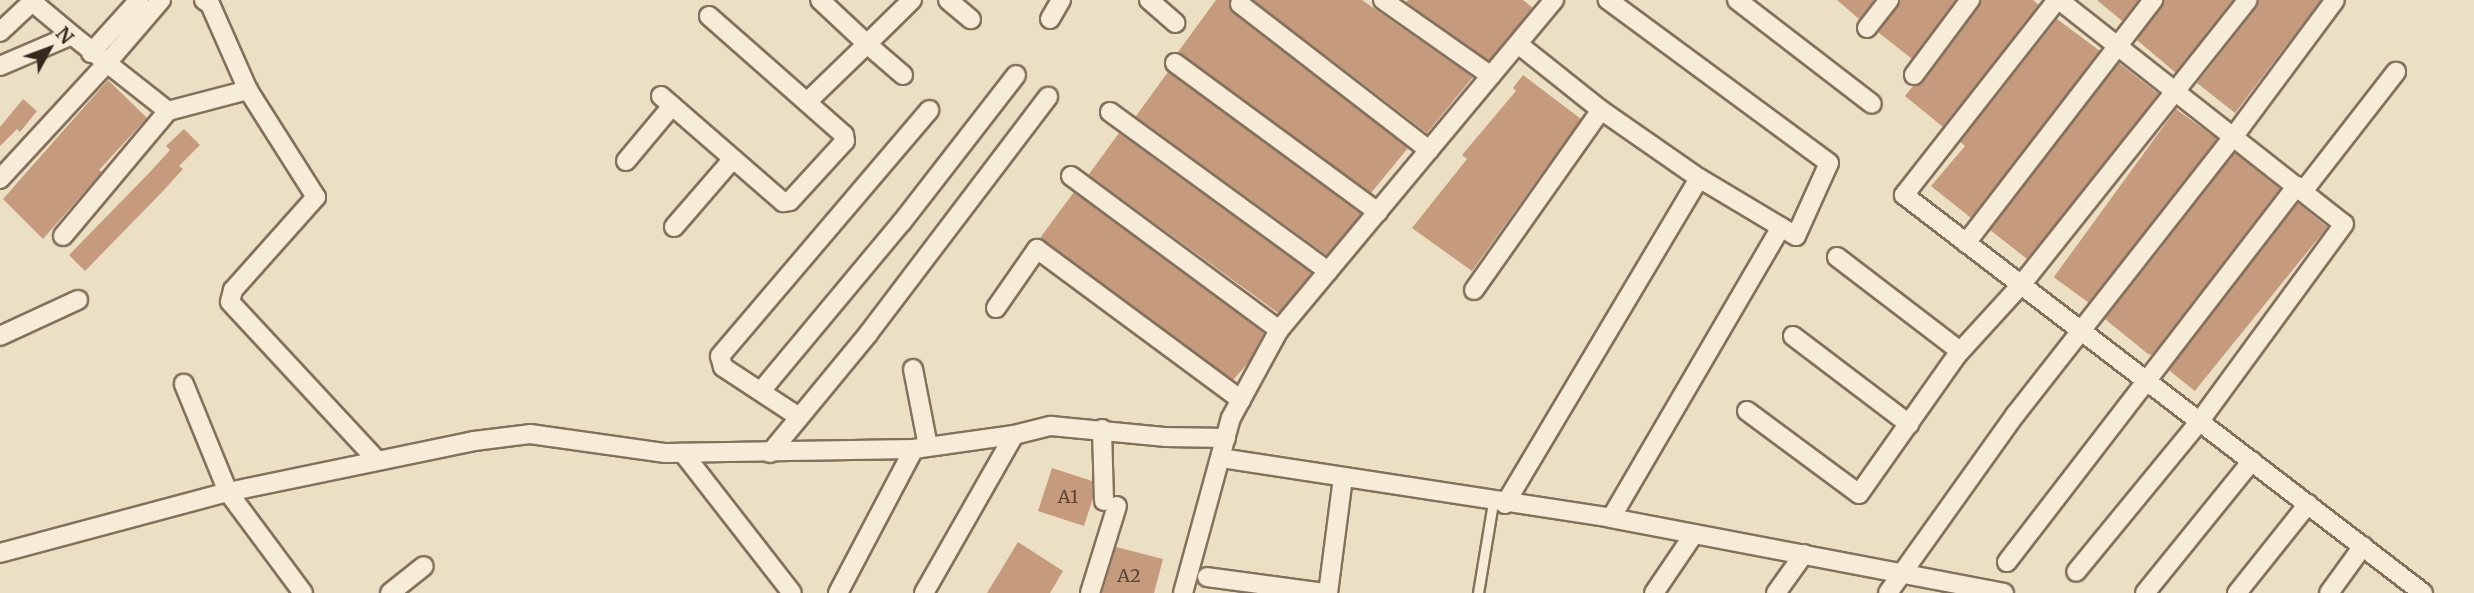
<!DOCTYPE html>
<html>
<head>
<meta charset="utf-8">
<style>
	body { margin:0 }
	#map { position:relative; width:2474px; height:593px; overflow:hidden; background:#ebdfc4; font-family:Merriweather,serif }
	div>[style] { position:absolute }
	[style*='--x'] { left:calc(var(--x)*1px); top:calc(var(--y)*1px); width:calc(var(--w)*1px); rotate:calc(var(--a)*1deg) }
	.building>* { inset:0; background:#c69a7d; transform-origin:0 0 }
	.roads { filter:drop-shadow(2px 0 #84715c) drop-shadow(-2px 0 #84715c) drop-shadow(0 2px #84715c) drop-shadow(0 -2px #84715c) }
	.lane>* { height:9px; margin:-4.5px; padding:0 4.5px; transform-origin:4.5px; border-radius:4.5px; background:#f6ecd7 }
	.street>* { height:18px; margin:-9px; padding:0 9px; transform-origin:9px; border-radius:9px; background:#f6ecd7 }
	span { translate:-50% -50%; white-space:nowrap; text-align:center; line-height:1.15; -webkit-text-stroke:7px #f3e9d3; paint-order:stroke }
	.number-label { font-size:18px; color:#594536 }
	.number-label span { -webkit-text-stroke-width:0 }
	.north { position:absolute; left:14px; top:14px; width:70px; height:70px; -webkit-text-stroke:5px #f3e9d3; paint-order:stroke; rotate:49deg; font-size:19px; font-weight:700; line-height:28px; text-align:center; color:#35291f }
	.north::after { content:''; display:block; margin:auto; width:24px; height:32px; background:#35291f; clip-path:polygon(50% 0,100% 100%,50% 72%,0 100%) }
</style>
</head>
<body>
<div id="map">
	<div class="building">
		<div style="clip-path:polygon(1216px 0,1230px 0,1233px 13px,1408px 148px,1371px 193px,1178px 52px)"></div>
		<div style="clip-path:polygon(1253px 0,1362px 0,1473px 77px,1427px 133px)"></div>
		<div style="clip-path:polygon(1408px 0,1523px 0,1533px 8px,1489px 61px,1406px 2px)"></div>
		<div style="clip-path:polygon(1837px 0,1875px 0,1859px 19px)"></div>
		<div style="clip-path:polygon(1900px 0,1956px 0,1912px 59px,1878px 32px)"></div>
		<div style="clip-path:polygon(1981px 0,2033px 0,2039px 5px,1943px 127px,1905px 96px,1913px 86px,1923px 82px)"></div>
		<div style="clip-path:polygon(2097px 0,2139px 0,2122px 21px)"></div>
		<div style="clip-path:polygon(2164px 0,2233px 0,2176px 73px,2137px 40px)"></div>
		<div style="clip-path:polygon(2259px 0,2321px 0,2235px 113px,2197px 83px,2257px 7px)"></div>
		<div style="clip-path:polygon(2057px 19px,2100px 51px,1971px 218px,1931px 186px,1965px 146px,1960px 142px)"></div>
		<div style="left:2119px;top:63px;width:50px;height:211px;rotate:38deg"></div>
		<div style="left:1168px;top:72px;width:240px;height:55px;rotate:36deg"></div>
		<div style="clip-path:polygon(1523px 75px,1581px 119px,1472px 271px,1412px 228px,1467px 159px,1462px 155px,1516px 91px,1513px 88px)"></div>
		<div style="clip-path:polygon(108px 80px,147px 118px,99px 170px,102px 172px,43px 239px,3px 199px)"></div>
		<div style="clip-path:polygon(23px 99px,37px 111px,20px 132px,17px 129px,0 146px,0 127px)"></div>
		<div style="left:2176px;top:109px;width:51px;height:208px;rotate:36deg"></div>
		<div style="clip-path:polygon(184px 129px,200px 145px,179px 166px,183px 169px,164px 190px,85px 271px,69px 255px,150px 172px,170px 150px,166px 146px)"></div>
		<div style="left:1119px;top:133px;width:238px;height:52px;rotate:36deg"></div>
		<div style="clip-path:polygon(2235px 153px,2280px 189px,2152px 355px,2148px 354px,2105px 319px)"></div>
		<div style="clip-path:polygon(1074px 192px,1264px 333px,1249px 362px,1233px 380px,1040px 238px)"></div>
		<div style="left:2298px;top:203px;width:38px;height:211px;rotate:39deg"></div>
		<div style="clip-path:polygon(1052px 468px,1092px 481px,1093px 498px,1084px 526px,1038px 511px)"></div>
		<div style="clip-path:polygon(1018px 542px,1063px 571px,1050px 593px,987px 593px)"></div>
		<div style="clip-path:polygon(1116px 547px,1163px 559px,1154px 593px,1102px 593px)"></div>
	</div>
	<div class="roads">
		<div class="lane">
			<div style="--x:1478;--y:593;--w:92;--a:-80.6"></div>
		</div>
		<div class="street">
			<div style="--x:30;--y:0;--w:55;--a:39.8"></div>
			<div style="--x:204;--y:0;--w:7;--a:34"></div>
			<div style="--x:210;--y:4;--w:94;--a:66.2"></div>
			<div style="--x:248;--y:90;--w:127;--a:57.6"></div>
			<div style="--x:316;--y:197;--w:125;--a:131.7"></div>
			<div style="--x:233;--y:290;--w:12;--a:104"></div>
			<div style="--x:230;--y:302;--w:216;--a:47.1"></div>
			<div style="--x:948;--y:0;--w:30;--a:40"></div>
			<div style="--x:1149;--y:0;--w:35;--a:41"></div>
			<div style="--x:1383;--y:0;--w:132;--a:35.1"></div>
			<div style="--x:1737;--y:0;--w:170;--a:37.6"></div>
			<div style="--x:2057;--y:0;--w:248;--a:128.1"></div>
			<div style="--x:1904;--y:195;--w:654;--a:37.48"></div>
			<div style="--x:2059;--y:0;--w:362;--a:38.2"></div>
			<div style="--x:2344;--y:224;--w:244;--a:126.2"></div>
			<div style="--x:2200;--y:421;--w:195;--a:129.4"></div>
			<div style="--x:1240;--y:4;--w:239;--a:37.7"></div>
			<div style="--x:1050;--y:19;--w:22;--a:-60"></div>
			<div style="--x:1867;--y:28;--w:36;--a:-52"></div>
			<div style="--x:0;--y:32;--w:44;--a:-43.2"></div>
			<div style="--x:1518;--y:44;--w:106;--a:38.5"></div>
			<div style="--x:1601;--y:110;--w:119;--a:34.8"></div>
			<div style="--x:1699;--y:178;--w:113;--a:30.9"></div>
			<div style="--x:1796;--y:236;--w:80;--a:-65.7"></div>
			<div style="--x:1829;--y:163;--w:275;--a:-143.6"></div>
			<div style="--x:91;--y:53;--w:72;--a:-47.8"></div>
			<div style="--x:1175;--y:63;--w:252;--a:36.3"></div>
			<div style="--x:0;--y:66;--w:78;--a:-23.3"></div>
			<div style="--x:72;--y:35;--w:45;--a:38.7"></div>
			<div style="--x:107;--y:63;--w:83;--a:-49.4"></div>
			<div style="--x:903;--y:75;--w:48;--a:-139.3"></div>
			<div style="--x:867;--y:44;--w:63;--a:-44.4"></div>
			<div style="--x:1914;--y:75;--w:94;--a:-53.3"></div>
			<div style="--x:661;--y:96;--w:162;--a:41"></div>
			<div style="--x:783;--y:202;--w:7;--a:-8"></div>
			<div style="--x:790;--y:201;--w:81;--a:-47.5"></div>
			<div style="--x:845;--y:141;--w:6;--a:-99"></div>
			<div style="--x:844;--y:135;--w:180;--a:-138.6"></div>
			<div style="--x:807;--y:102;--w:83;--a:-44"></div>
			<div style="--x:867;--y:44;--w:64;--a:-136.9"></div>
			<div style="--x:1110;--y:112;--w:270;--a:36.1"></div>
			<div style="--x:626;--y:161;--w:72;--a:-50.1"></div>
			<div style="--x:1071;--y:176;--w:259;--a:36.5"></div>
			<div style="--x:0;--y:179;--w:158;--a:-47.3"></div>
			<div style="--x:107;--y:63;--w:78;--a:38.2"></div>
			<div style="--x:168;--y:111;--w:83;--a:-14.7"></div>
			<div style="--x:2304;--y:190;--w:150;--a:-52.1"></div>
			<div style="--x:674;--y:227;--w:89;--a:-49.1"></div>
			<div style="--x:63;--y:236;--w:163;--a:-50"></div>
			<div style="--x:1966;--y:243;--w:307;--a:-52.4"></div>
			<div style="--x:1837;--y:257;--w:155;--a:37.4"></div>
			<div style="--x:1474;--y:290;--w:220;--a:-54.8"></div>
			<div style="--x:996;--y:308;--w:72;--a:-55.2"></div>
			<div style="--x:1037;--y:249;--w:254;--a:36.5"></div>
			<div style="--x:0;--y:336;--w:86;--a:-24.8"></div>
			<div style="--x:1793;--y:336;--w:146;--a:37.2"></div>
			<div style="--x:913;--y:369;--w:78;--a:79"></div>
			<div style="--x:761;--y:391;--w:220;--a:-50.2"></div>
			<div style="--x:902;--y:222;--w:186;--a:-52.2"></div>
			<div style="--x:1747;--y:411;--w:139;--a:36.5"></div>
			<div style="--x:1859;--y:494;--w:170;--a:-54.8"></div>
			<div style="--x:1957;--y:355;--w:95;--a:-47.6"></div>
			<div style="--x:2021;--y:285;--w:364;--a:-51.5"></div>
			<div style="--x:799;--y:417;--w:91;--a:-146.7"></div>
			<div style="--x:723;--y:367;--w:11;--a:-105"></div>
			<div style="--x:720;--y:356;--w:323;--a:-49.6"></div>
			<div style="--x:1102;--y:429;--w:72;--a:88.4"></div>
			<div style="--x:683;--y:453;--w:177;--a:52.1"></div>
			<div style="--x:770;--y:453;--w:154;--a:-50.5"></div>
			<div style="--x:868;--y:334;--w:298;--a:-52.8"></div>
			<div style="--x:1221;--y:458;--w:395;--a:8.7"></div>
			<div style="--x:1611;--y:518;--w:400;--a:10.8"></div>
			<div style="--x:1505;--y:504;--w:379;--a:-59.2"></div>
			<div style="--x:1611;--y:518;--w:337;--a:-59.7"></div>
			<div style="--x:0;--y:553;--w:236;--a:-15"></div>
			<div style="--x:228;--y:492;--w:117;--a:-112.2"></div>
			<div style="--x:2007;--y:562;--w:475;--a:-52.4"></div>
			<div style="--x:1207;--y:577;--w:119;--a:7.7"></div>
			<div style="--x:303;--y:593;--w:126;--a:-126.6"></div>
			<div style="--x:228;--y:492;--w:251;--a:-11.7"></div>
			<div style="--x:474;--y:441;--w:56;--a:-7.1"></div>
			<div style="--x:530;--y:434;--w:137;--a:8"></div>
			<div style="--x:666;--y:453;--w:248;--a:-0.9"></div>
			<div style="--x:914;--y:449;--w:101;--a:-8"></div>
			<div style="--x:1014;--y:435;--w:38;--a:-14"></div>
			<div style="--x:1051;--y:426;--w:116;--a:5.5"></div>
			<div style="--x:1166;--y:437;--w:60;--a:1"></div>
			<div style="--x:390;--y:593;--w:43;--a:-38.5"></div>
			<div style="--x:838;--y:593;--w:163;--a:-62.2"></div>
			<div style="--x:924;--y:593;--w:182;--a:-60.3"></div>
			<div style="--x:1090;--y:593;--w:91;--a:-72.8"></div>
			<div style="--x:1183;--y:593;--w:181;--a:-74.7"></div>
			<div style="--x:1231;--y:418;--w:100;--a:-61.4"></div>
			<div style="--x:1279;--y:330;--w:430;--a:-50.2"></div>
			<div style="--x:1328;--y:593;--w:116;--a:-82.6"></div>
			<div style="--x:1654;--y:593;--w:71;--a:-55.9"></div>
			<div style="--x:1776;--y:593;--w:48;--a:-54.3"></div>
			<div style="--x:1888;--y:593;--w:219;--a:-54.5"></div>
			<div style="--x:2015;--y:415;--w:355;--a:-51.9"></div>
			<div style="--x:2234;--y:136;--w:169;--a:-53.4"></div>
			<div style="--x:2145;--y:593;--w:170;--a:-51"></div>
			<div style="--x:2237;--y:593;--w:114;--a:-51.4"></div>
			<div style="--x:2329;--y:593;--w:58;--a:-54.1"></div>
		</div>
	</div>
	<div class="number-label">
		<span style="left:1068px;top:497px">A1</span>
		<span style="left:1129px;top:576px">A2</span>
	</div>
	<div class="north">N</div>
</div>
</body>
</html>
